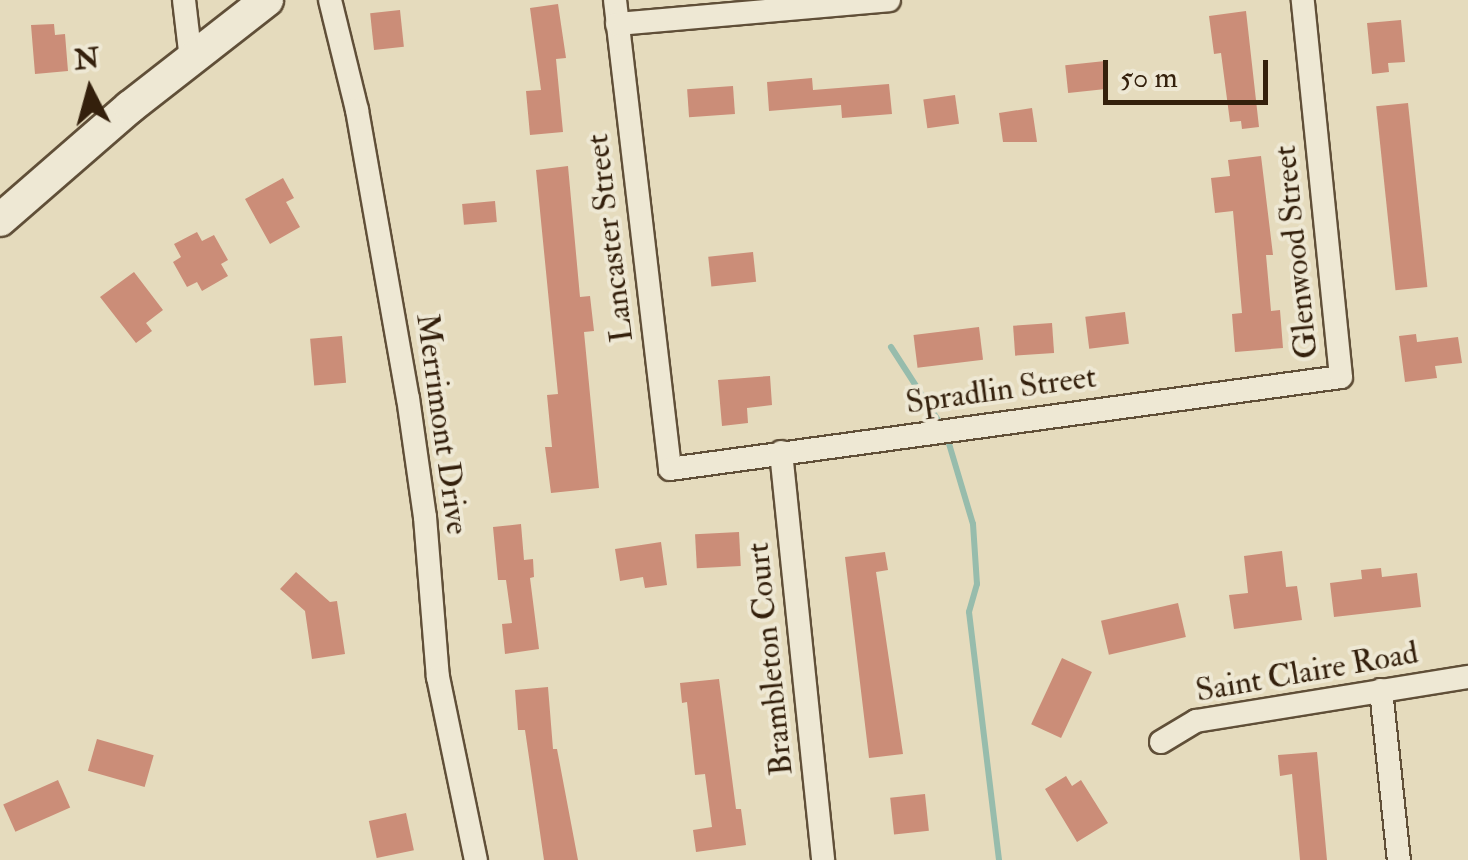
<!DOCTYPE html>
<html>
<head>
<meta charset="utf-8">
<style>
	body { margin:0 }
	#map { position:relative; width:1468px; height:860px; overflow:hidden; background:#e5dbbd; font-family:"IM FELL Double Pica",serif }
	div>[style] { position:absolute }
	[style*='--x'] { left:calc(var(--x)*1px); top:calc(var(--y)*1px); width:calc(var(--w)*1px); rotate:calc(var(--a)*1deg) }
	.stream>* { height:6px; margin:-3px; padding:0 3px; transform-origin:3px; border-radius:3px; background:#97bcac }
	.building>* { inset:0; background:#cb8d78; transform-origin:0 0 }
	.roads { filter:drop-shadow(2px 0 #604f38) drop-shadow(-2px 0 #604f38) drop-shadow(0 2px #604f38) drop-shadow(0 -2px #604f38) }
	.minor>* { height:22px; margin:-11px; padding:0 11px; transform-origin:11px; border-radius:11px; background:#eee8d4 }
	.secondary>* { height:32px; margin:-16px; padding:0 16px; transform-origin:16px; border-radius:16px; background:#eee8d4 }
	span { translate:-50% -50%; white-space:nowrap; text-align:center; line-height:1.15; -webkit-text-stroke:8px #eee8d4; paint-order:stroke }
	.street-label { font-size:32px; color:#34200c }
	.north { position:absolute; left:40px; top:40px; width:100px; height:100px; -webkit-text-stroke:8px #eee8d4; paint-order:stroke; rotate:354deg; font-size:28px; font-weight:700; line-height:40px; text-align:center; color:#34200c }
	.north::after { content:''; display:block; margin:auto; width:35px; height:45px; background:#34200c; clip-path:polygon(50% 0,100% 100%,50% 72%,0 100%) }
	.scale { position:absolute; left:1103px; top:60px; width:165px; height:45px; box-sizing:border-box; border:5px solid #34200c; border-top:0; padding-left:12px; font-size:30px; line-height:35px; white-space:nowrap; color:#34200c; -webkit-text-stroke:8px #eee8d4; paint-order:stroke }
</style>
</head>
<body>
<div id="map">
	<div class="stream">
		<div style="--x:891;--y:347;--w:94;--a:57.2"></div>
		<div style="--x:947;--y:437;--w:91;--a:73.4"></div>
		<div style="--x:973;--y:524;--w:60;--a:86.2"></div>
		<div style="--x:977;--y:584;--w:29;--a:106"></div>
		<div style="--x:969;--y:612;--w:250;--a:83.1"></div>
	</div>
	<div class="building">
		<div style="clip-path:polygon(558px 4px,566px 58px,556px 59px,563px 132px,530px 135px,526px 91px,541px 90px,530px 8px)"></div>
		<div style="left:400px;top:10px;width:37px;height:30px;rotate:84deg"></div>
		<div style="clip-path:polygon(1246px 11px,1259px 127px,1242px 129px,1241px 121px,1230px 122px,1221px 53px,1214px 54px,1209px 16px)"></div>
		<div style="clip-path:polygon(1401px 20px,1405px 62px,1388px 63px,1389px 72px,1372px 74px,1367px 23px)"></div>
		<div style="clip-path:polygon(54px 24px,55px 35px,65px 34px,68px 71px,35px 74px,31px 25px)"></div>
		<div style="left:1105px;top:61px;width:28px;height:40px;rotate:84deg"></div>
		<div style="clip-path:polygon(812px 78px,813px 90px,889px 84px,892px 114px,842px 118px,841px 105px,769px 111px,767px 82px)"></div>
		<div style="left:733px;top:86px;width:28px;height:46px;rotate:86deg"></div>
		<div style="left:955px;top:95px;width:29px;height:32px;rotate:82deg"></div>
		<div style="left:1408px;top:103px;width:185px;height:32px;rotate:84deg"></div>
		<div style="clip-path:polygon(1032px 108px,1037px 142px,1003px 142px,999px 113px)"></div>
		<div style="clip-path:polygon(1261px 156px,1273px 255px,1266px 255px,1271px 311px,1280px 310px,1283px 348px,1235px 352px,1232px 314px,1242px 313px,1233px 211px,1215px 213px,1211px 178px,1230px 176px,1228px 160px)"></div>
		<div style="clip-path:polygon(568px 166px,580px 297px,590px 296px,594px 331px,584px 332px,599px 488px,551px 493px,545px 447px,552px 447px,547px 395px,558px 394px,536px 170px)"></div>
		<div style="clip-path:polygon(283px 178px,294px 198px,286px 202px,300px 227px,270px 244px,245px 199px)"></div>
		<div style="left:495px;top:201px;width:21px;height:33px;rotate:85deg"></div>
		<div style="clip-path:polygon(197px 232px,202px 241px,214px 235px,228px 260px,221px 264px,228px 276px,202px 291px,197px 282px,187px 287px,173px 262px,181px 257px,174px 244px)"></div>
		<div style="left:753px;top:252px;width:30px;height:45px;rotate:84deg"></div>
		<div style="clip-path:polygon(134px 272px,163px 310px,146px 323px,152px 331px,136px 343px,100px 297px)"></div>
		<div style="left:1125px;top:312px;width:32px;height:40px;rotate:83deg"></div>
		<div style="left:1052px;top:323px;width:30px;height:39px;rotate:86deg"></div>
		<div style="left:979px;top:327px;width:33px;height:66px;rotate:83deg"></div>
		<div style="clip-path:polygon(1416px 334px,1417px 342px,1458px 337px,1462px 363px,1435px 366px,1437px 378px,1405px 382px,1399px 336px)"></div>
		<div style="left:342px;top:336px;width:47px;height:32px;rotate:85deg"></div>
		<div style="clip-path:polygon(770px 376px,772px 405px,747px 408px,748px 423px,722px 426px,718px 380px)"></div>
		<div style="clip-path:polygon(521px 524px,524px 560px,533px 559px,534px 577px,530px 578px,539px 649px,505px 654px,502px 624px,512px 623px,506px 580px,498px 580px,493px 527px)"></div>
		<div style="left:739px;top:532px;width:34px;height:44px;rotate:87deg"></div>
		<div style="clip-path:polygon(661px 542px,667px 585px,645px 588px,643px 577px,620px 581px,615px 549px)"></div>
		<div style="clip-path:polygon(1282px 551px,1286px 587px,1297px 586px,1302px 620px,1234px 629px,1229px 595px,1248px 593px,1244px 556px)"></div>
		<div style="clip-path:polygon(885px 552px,888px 570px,876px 572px,903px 754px,869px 758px,845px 557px)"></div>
		<div style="clip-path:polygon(1381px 568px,1382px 577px,1417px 573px,1421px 607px,1334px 617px,1330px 583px,1362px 579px,1361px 570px)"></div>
		<div style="clip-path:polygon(296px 572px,330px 602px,337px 601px,345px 654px,312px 659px,305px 611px,280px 589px)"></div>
		<div style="left:1178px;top:603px;width:35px;height:79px;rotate:77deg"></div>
		<div style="left:1062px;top:658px;width:33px;height:73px;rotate:25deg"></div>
		<div style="clip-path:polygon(719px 679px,736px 809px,741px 809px,746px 845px,696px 852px,693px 830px,712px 827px,705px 774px,695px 775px,687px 702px,682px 703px,680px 683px)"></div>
		<div style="clip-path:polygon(548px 687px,553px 749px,557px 749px,578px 860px,544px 860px,525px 730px,518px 730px,515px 690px)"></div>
		<div style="left:97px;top:739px;width:59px;height:33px;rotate:16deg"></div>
		<div style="clip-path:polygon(1317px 752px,1327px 860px,1300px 860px,1292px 774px,1280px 776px,1278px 755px)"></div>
		<div style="clip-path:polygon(1066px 776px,1072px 786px,1081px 780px,1108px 823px,1077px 842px,1045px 789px)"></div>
		<div style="left:58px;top:780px;width:30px;height:60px;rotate:66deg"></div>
		<div style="left:925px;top:794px;width:37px;height:35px;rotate:84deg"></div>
		<div style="left:406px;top:813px;width:38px;height:38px;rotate:78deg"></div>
	</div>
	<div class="roads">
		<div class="minor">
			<div style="--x:184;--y:0;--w:60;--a:83.3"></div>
			<div style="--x:330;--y:0;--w:113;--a:76.2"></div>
			<div style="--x:357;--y:110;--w:292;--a:80"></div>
			<div style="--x:408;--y:398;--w:120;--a:81.9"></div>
			<div style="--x:425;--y:517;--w:161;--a:85.4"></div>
			<div style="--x:438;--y:677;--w:187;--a:78.3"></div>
			<div style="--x:615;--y:0;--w:472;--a:83.3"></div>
			<div style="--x:670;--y:469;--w:677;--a:-7.81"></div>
			<div style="--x:1341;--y:377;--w:379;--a:-95.8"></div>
			<div style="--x:617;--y:24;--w:273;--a:-5"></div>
			<div style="--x:781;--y:452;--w:410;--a:84.1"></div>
			<div style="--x:1381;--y:690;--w:171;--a:84"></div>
			<div style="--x:1161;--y:742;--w:41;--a:-31"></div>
			<div style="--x:1196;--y:721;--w:276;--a:-9.2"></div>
		</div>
		<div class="secondary">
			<div style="--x:0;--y:220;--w:172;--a:-41"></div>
			<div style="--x:130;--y:107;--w:174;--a:-38"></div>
		</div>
	</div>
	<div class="street-label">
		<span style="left:610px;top:238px;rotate:-97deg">Lancaster Street</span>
		<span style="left:1296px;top:252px;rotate:-96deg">Glenwood Street</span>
		<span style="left:1001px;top:390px;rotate:-8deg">Spradlin Street</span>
		<span style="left:442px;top:424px;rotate:82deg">Merrimont Drive</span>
		<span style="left:770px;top:659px;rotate:-96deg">Brambleton Court</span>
		<span style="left:1307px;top:672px;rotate:-10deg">Saint Claire Road</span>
	</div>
	<div class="north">N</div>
	<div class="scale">50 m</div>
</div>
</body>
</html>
